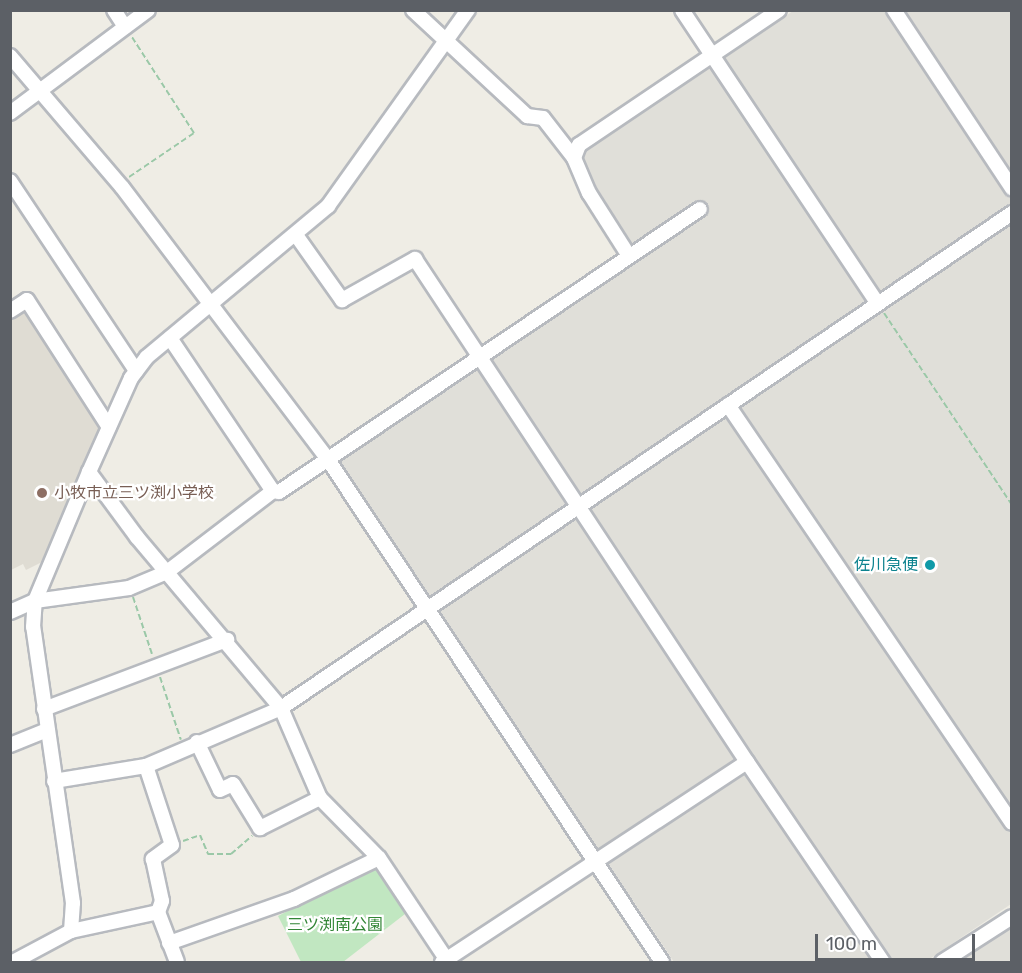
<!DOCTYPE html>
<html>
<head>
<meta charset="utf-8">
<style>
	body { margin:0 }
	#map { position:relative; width:1022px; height:973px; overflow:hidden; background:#efede5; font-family:Rubik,"Noto Sans JP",sans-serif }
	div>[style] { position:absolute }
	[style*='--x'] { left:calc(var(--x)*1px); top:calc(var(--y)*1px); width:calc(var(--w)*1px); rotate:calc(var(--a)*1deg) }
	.industrial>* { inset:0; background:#e0dfd9 }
	.education>* { inset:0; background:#dfdcd3 }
	.green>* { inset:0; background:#c1e7c1 }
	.path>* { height:2px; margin-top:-1px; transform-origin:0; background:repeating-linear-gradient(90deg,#9ac8a7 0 6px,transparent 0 9px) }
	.roads { filter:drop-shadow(2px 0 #b7babf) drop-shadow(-2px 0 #b7babf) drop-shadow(0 2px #b7babf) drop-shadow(0 -2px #b7babf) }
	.minor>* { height:14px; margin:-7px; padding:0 7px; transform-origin:7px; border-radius:7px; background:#fff }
	.dots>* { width:16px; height:16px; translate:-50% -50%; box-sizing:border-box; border:3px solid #fff; border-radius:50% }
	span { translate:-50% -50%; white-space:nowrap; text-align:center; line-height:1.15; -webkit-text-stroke:4.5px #fff; paint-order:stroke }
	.education-label { font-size:16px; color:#785e54 }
	.left { translate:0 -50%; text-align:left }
	.culture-label { font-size:16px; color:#0d838f }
	.right { translate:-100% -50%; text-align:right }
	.park-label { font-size:16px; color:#338637 }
	.frame { position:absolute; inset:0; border:12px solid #5c6066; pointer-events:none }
	.scale { position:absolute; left:815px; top:934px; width:160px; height:27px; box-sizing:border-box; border:3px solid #5c6066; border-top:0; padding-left:8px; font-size:18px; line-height:21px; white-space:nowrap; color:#5c6066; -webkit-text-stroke:4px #fff; paint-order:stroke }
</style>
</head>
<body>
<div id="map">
	<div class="industrial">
		<div style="clip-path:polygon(793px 11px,1011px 11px,1011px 904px,925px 962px,674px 962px,336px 457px,636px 247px,630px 245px,596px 190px,582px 156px,584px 151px)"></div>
		<div style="clip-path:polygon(1011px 927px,1011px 962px,958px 962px)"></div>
	</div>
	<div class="education">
		<div style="clip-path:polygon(24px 310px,29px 312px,101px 426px,46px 560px,26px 570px,23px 564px,11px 570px,11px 318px)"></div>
	</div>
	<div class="green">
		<div style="clip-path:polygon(375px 866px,405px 914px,343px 962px,301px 962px,278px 916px)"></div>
	</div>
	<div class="path">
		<div style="--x:129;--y:177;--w:78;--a:-34.1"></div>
		<div style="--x:194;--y:133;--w:114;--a:-122.9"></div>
		<div style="--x:884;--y:313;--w:231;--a:56.3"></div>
		<div style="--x:133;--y:597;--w:60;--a:71.6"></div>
		<div style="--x:160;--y:677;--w:66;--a:71.6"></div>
		<div style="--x:183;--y:841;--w:18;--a:-19"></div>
		<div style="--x:200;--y:835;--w:21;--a:67"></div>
		<div style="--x:208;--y:854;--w:23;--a:0"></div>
		<div style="--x:231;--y:854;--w:28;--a:-41"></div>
	</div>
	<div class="roads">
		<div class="minor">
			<div style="--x:114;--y:10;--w:20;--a:57"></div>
			<div style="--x:413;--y:10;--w:156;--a:42.9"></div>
			<div style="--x:527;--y:116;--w:16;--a:7"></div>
			<div style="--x:543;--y:118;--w:51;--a:52.2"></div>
			<div style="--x:574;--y:158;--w:38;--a:67"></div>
			<div style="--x:589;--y:193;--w:75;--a:57.6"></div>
			<div style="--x:682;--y:10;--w:351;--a:56.3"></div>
			<div style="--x:894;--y:10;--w:214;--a:56.5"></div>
			<div style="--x:10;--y:56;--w:172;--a:49.5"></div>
			<div style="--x:122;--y:187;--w:340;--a:52.9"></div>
			<div style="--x:327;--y:458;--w:605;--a:56.39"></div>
			<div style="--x:10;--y:113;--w:172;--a:-36.7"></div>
			<div style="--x:574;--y:158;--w:14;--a:-69"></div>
			<div style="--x:579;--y:145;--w:241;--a:-34"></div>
			<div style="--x:10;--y:181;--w:228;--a:56.4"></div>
			<div style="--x:296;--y:235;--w:80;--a:54.7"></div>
			<div style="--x:342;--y:300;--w:84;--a:-29.3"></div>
			<div style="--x:415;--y:259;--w:603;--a:56.57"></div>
			<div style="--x:747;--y:762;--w:365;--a:146.7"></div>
			<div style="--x:10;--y:311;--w:20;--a:-33"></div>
			<div style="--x:27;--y:300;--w:151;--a:57.2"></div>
			<div style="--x:170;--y:338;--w:184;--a:56.1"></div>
			<div style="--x:728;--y:405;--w:505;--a:55.81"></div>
			<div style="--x:89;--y:472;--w:81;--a:53.6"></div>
			<div style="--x:137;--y:537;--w:224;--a:49.9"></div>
			<div style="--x:281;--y:708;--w:98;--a:66.6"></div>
			<div style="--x:320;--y:798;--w:84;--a:45.5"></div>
			<div style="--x:379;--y:858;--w:125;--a:56.4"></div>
			<div style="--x:10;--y:612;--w:27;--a:-24"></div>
			<div style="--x:35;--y:601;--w:95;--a:-7.9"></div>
			<div style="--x:129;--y:588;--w:41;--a:-22.8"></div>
			<div style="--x:167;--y:572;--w:133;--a:-37.4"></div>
			<div style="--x:273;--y:491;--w:6;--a:9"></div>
			<div style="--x:279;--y:492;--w:507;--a:-33.91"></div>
			<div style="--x:44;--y:709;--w:196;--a:-20.7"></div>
			<div style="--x:197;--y:742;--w:53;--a:64.4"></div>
			<div style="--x:220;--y:790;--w:14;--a:-25"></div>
			<div style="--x:233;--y:784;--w:52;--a:58.5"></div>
			<div style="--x:260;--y:828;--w:67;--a:-26.6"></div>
			<div style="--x:10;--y:745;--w:40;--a:-22"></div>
			<div style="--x:747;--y:762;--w:242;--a:55.8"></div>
			<div style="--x:146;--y:766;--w:83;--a:71.8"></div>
			<div style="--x:172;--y:845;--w:24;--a:144"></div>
			<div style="--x:153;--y:859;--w:43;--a:77.9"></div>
			<div style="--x:162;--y:901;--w:12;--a:110"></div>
			<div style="--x:158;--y:912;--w:53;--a:69.2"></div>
			<div style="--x:54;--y:781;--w:93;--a:-9.3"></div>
			<div style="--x:146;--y:766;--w:147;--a:-23.2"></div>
			<div style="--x:281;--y:708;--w:883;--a:-34.1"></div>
			<div style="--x:71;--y:931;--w:28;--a:-86"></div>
			<div style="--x:73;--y:903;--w:279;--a:-98.2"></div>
			<div style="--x:33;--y:627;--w:26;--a:-86"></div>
			<div style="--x:35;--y:601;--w:140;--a:-67.3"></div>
			<div style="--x:89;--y:472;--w:103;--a:-65.9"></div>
			<div style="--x:131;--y:378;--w:26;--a:-53"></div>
			<div style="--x:147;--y:357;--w:236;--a:-39.8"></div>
			<div style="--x:328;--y:206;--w:241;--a:-54.5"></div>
			<div style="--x:169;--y:943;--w:133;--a:-19.4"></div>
			<div style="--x:294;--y:899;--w:94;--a:-25.8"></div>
			<div style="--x:13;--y:962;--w:66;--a:-28.1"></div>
			<div style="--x:71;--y:931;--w:89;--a:-12.3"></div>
			<div style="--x:942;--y:962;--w:83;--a:-32.7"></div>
		</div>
	</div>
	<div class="dots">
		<div style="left:42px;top:493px;background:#8d6e63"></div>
		<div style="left:930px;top:565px;background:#0f9aa8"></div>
	</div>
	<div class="education-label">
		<span class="left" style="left:54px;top:493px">小牧市立三ツ渕小学校</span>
	</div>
	<div class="culture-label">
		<span class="right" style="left:918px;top:565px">佐川急便</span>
	</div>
	<div class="park-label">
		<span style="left:335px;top:925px">三ツ渕南公園</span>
	</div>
	<div class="frame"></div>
	<div class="scale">100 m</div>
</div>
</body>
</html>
